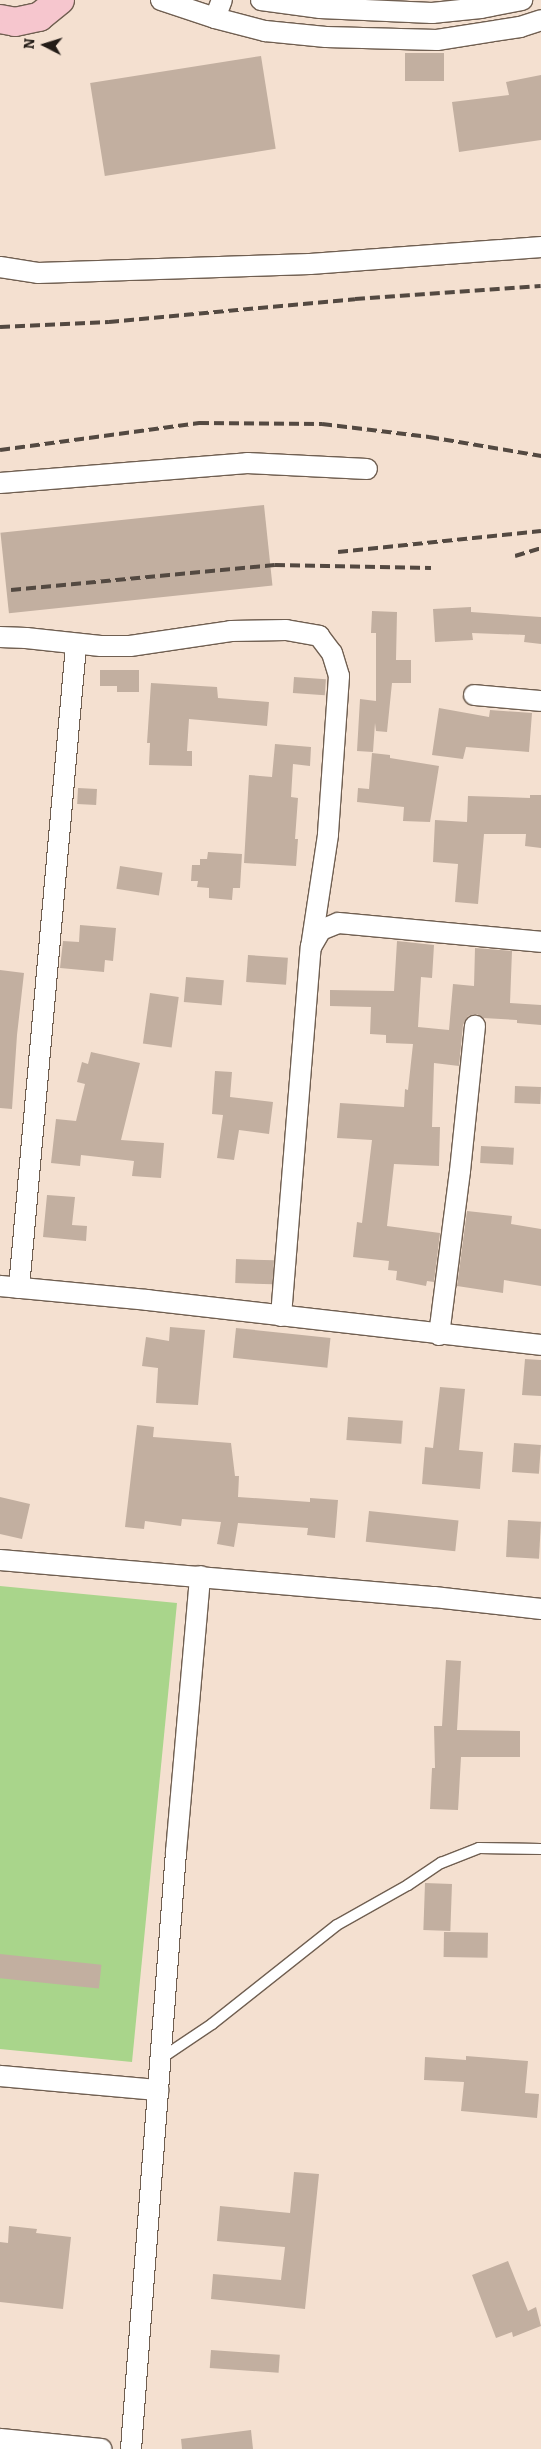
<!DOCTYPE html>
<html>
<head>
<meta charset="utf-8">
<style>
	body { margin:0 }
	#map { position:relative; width:541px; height:2449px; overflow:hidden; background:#f4e0d0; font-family:Bitter,serif }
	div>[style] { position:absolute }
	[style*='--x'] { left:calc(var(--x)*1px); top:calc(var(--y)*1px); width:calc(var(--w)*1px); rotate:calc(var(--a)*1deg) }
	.green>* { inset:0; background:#a9d58b }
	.building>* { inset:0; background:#c2afa0; transform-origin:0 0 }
	.roads { filter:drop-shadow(1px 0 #705f51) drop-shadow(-1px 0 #705f51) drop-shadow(0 1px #705f51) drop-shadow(0 -1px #705f51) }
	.service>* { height:10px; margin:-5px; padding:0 5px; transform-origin:5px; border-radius:5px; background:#fff }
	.minor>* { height:20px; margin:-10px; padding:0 10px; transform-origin:10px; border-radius:10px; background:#fff }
	.trunk>* { height:28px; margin:-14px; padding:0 14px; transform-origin:14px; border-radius:14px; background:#f6c6ce }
	.rail>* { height:4px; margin-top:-2px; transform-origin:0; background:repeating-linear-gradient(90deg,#534941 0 10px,transparent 0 15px) }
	span { translate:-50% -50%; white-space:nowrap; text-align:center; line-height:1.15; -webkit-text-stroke:4px #f4e0d0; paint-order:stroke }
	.north { position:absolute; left:20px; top:20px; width:50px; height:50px; -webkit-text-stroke:4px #f4e0d0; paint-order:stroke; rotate:275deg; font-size:14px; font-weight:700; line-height:20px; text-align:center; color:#231c17 }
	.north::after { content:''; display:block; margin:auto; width:18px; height:22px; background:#231c17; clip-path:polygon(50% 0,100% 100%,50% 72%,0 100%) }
</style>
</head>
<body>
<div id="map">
	<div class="green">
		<div style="clip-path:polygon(0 1586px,177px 1603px,132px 2062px,0 2049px)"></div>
	</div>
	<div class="building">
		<div style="left:405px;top:53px;width:39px;height:28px"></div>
		<div style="left:261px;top:56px;width:94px;height:173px;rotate:81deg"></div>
		<div style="clip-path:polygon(541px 75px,541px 140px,459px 152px,452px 102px,509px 95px,506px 82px)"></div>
		<div style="left:264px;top:505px;width:81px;height:265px;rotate:84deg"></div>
		<div style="clip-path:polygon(471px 607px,471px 612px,541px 617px,541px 644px,524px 642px,525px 635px,472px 633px,473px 640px,435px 642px,433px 609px)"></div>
		<div style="clip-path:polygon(372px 611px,397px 612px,396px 660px,411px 660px,411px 683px,392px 683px,387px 732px,376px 731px,375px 723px,373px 752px,357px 751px,360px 699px,376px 701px,376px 633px,371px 633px)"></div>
		<div style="clip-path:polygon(100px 670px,139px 670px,139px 692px,117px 692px,117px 686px,100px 686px)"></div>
		<div style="left:294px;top:677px;width:32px;height:16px;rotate:4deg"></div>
		<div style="clip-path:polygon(151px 683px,217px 687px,218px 698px,269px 702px,267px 726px,189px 719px,187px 751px,192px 751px,192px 766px,149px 765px,150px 743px,147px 743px)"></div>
		<div style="clip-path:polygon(439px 708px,489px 717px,490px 710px,532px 713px,529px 752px,466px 747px,463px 759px,432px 755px)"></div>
		<div style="clip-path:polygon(275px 744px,311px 747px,310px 766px,293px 764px,291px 797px,298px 798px,295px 839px,298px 839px,296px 866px,244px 863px,249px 775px,272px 777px)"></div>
		<div style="clip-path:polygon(372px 753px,390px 755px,390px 758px,439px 766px,430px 822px,403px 821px,404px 807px,357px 802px,358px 788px,369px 789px)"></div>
		<div style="left:78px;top:788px;width:19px;height:16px;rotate:3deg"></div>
		<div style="clip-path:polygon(530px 795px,541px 795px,541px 848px,525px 846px,526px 834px,484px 834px,478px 904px,455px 902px,458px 864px,433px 862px,435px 820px,467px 822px,468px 796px,530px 798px)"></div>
		<div style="clip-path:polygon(208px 852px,242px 854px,240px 888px,233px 888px,232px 900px,209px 898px,209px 888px,197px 887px,198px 881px,191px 881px,192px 865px,200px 865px,200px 859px,207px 859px)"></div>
		<div style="left:120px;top:866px;width:43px;height:23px;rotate:9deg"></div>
		<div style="clip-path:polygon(80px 925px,116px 928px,113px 961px,105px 960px,104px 972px,60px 968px,63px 941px,79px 942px)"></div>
		<div style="clip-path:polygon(397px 941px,434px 945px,432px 978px,421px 977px,418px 1027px,449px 1030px,453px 984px,474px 986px,475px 948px,512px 951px,510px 1003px,541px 1005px,541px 1025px,517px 1023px,517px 1020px,483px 1018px,477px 1014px,468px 1016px,463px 1025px,459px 1066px,434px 1063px,432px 1127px,440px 1127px,439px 1166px,394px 1164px,387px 1226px,440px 1233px,434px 1282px,427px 1281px,426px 1286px,396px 1280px,397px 1271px,388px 1270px,389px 1261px,353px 1257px,357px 1222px,362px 1223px,372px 1140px,337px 1138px,340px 1103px,404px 1107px,405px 1089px,408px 1090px,413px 1044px,386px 1043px,386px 1035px,370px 1034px,371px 1007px,330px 1006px,330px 990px,394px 991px)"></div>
		<div style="left:248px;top:955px;width:40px;height:27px;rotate:4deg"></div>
		<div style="clip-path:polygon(0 970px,24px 973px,17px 1035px,12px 1109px,0 1108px)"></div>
		<div style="left:186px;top:977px;width:38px;height:25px;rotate:5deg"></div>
		<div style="left:150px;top:993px;width:29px;height:51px;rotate:8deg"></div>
		<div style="clip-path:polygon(91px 1052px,140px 1063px,121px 1140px,164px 1143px,161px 1178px,132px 1176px,134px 1161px,81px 1155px,80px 1166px,51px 1163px,56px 1119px,76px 1121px,85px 1084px,77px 1082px,82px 1062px,88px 1064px)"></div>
		<div style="clip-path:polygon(215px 1071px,232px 1072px,230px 1097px,273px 1102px,269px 1134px,239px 1130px,234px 1160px,217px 1158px,223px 1115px,212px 1114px)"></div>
		<div style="left:515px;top:1086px;width:26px;height:17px;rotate:2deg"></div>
		<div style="left:481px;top:1146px;width:33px;height:17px;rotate:3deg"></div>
		<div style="clip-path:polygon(47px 1195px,75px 1197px,72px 1225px,87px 1226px,86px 1241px,43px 1237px)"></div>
		<div style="clip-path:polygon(467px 1211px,512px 1216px,511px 1224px,541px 1229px,541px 1286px,504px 1280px,503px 1293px,457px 1286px)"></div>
		<div style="left:236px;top:1259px;width:38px;height:24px;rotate:2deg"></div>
		<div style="clip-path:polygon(170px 1327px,205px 1330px,198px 1405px,156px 1403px,158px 1368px,142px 1366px,146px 1337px,169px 1341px)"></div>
		<div style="left:236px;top:1328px;width:95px;height:30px;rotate:6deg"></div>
		<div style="clip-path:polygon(525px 1359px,541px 1360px,541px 1396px,522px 1395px)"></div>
		<div style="clip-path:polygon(440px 1387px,465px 1389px,459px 1450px,483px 1452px,480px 1489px,422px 1484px,425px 1447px,433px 1448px)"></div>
		<div style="left:348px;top:1417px;width:55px;height:23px;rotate:4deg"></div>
		<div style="clip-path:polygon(137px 1425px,154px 1427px,153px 1437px,231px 1443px,235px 1476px,239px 1476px,238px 1497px,310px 1502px,310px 1498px,338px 1500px,335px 1538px,307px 1535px,308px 1528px,238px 1523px,234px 1547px,217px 1544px,221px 1522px,182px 1519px,181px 1526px,145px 1521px,144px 1529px,125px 1527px)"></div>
		<div style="left:514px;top:1443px;width:27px;height:29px;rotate:4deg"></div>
		<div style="clip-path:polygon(0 1497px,30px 1504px,22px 1539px,0 1534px)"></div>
		<div style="left:369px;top:1511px;width:90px;height:31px;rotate:6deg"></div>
		<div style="left:508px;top:1520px;width:33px;height:37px;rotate:3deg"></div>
		<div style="clip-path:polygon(446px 1660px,461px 1661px,457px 1730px,520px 1731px,520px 1757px,461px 1757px,458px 1810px,430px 1809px,432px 1768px,435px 1768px,434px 1726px,442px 1726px)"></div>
		<div style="left:425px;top:1883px;width:27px;height:47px;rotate:2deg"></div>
		<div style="left:444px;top:1932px;width:44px;height:25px;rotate:1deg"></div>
		<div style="left:0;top:1954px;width:102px;height:24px;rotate:6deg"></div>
		<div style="clip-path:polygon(466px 2056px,528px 2061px,525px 2093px,539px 2094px,537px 2118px,461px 2111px,464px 2082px,424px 2080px,425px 2057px,466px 2060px)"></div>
		<div style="clip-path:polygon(294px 2172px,319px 2174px,305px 2309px,211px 2299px,213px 2274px,281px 2280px,285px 2247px,217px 2241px,220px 2206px,290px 2213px)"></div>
		<div style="clip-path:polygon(9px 2226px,37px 2229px,36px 2233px,71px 2237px,63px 2309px,0 2302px,0 2242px,8px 2243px)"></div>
		<div style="clip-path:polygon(508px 2261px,528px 2311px,536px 2307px,541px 2326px,513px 2337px,512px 2332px,496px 2338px,472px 2275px)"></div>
		<div style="left:211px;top:2350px;width:69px;height:18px;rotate:4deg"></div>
		<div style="clip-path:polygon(251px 2430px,253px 2449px,182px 2449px,181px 2439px)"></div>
	</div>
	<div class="roads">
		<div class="service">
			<div style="--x:160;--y:2059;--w:63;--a:-33.9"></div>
			<div style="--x:212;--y:2024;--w:159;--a:-38.4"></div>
			<div style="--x:337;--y:1925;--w:81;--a:-29.4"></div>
			<div style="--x:408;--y:1885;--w:40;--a:-34"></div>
			<div style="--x:441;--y:1863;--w:41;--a:-21.5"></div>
			<div style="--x:479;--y:1848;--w:62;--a:0.9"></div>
		</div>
		<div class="minor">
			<div style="--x:161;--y:0;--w:57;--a:18.4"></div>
			<div style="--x:215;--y:18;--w:52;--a:14.6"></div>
			<div style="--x:265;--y:31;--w:61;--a:5.6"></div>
			<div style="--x:326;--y:37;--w:111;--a:1.5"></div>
			<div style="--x:437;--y:40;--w:84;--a:-8.9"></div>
			<div style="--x:520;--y:27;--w:22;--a:-18"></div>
			<div style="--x:261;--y:0;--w:60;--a:7.7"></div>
			<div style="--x:320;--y:8;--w:112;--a:2.6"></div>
			<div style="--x:432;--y:13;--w:49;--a:-5.8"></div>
			<div style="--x:481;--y:8;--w:42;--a:-11"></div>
			<div style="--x:215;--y:18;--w:19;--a:-69"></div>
			<div style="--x:0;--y:267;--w:38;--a:9"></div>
			<div style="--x:38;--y:273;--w:272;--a:-1.9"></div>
			<div style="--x:310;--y:264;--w:232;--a:-4.2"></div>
			<div style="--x:0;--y:483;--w:248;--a:-4.6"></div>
			<div style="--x:247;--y:463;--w:120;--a:2.9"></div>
			<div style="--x:0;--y:637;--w:26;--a:2"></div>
			<div style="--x:26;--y:638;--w:75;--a:6.1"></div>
			<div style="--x:101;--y:646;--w:29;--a:0"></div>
			<div style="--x:130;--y:646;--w:102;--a:-8.4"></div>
			<div style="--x:231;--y:631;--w:55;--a:-1"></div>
			<div style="--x:286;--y:630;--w:34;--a:10"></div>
			<div style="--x:319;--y:636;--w:21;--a:53"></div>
			<div style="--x:332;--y:653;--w:24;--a:73"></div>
			<div style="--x:339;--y:676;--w:159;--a:94"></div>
			<div style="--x:328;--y:835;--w:113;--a:98.6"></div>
			<div style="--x:474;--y:695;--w:67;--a:5.1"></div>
			<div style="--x:0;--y:1286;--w:148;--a:5.4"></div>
			<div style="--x:147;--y:1300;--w:397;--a:6.5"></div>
			<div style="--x:19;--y:1288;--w:646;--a:-84.93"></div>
			<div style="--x:281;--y:1316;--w:370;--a:-85.4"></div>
			<div style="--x:311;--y:947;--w:20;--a:-60"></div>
			<div style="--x:321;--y:930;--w:18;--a:-22"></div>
			<div style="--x:338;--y:923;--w:204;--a:5.3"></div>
			<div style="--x:439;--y:1335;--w:165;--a:-82.7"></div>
			<div style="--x:460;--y:1171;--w:146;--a:-84.1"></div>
			<div style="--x:0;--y:1560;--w:436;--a:4.9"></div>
			<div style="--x:434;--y:1597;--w:108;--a:6.4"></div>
			<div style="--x:0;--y:2076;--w:159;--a:5.1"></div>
			<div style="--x:0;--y:2439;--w:102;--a:5.6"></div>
			<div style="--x:131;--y:2449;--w:599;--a:-85.69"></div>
			<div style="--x:176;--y:1852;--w:277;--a:-85"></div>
		</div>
		<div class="trunk">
			<div style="--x:0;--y:19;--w:15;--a:11"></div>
			<div style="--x:15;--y:22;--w:25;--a:-12"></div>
			<div style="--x:39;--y:17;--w:27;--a:-39"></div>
		</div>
	</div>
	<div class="rail">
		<div style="--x:0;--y:327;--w:109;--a:-2.6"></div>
		<div style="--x:109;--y:322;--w:247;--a:-5.3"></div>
		<div style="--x:355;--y:299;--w:186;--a:-4"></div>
		<div style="--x:0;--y:450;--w:201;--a:-7.7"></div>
		<div style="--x:199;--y:423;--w:123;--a:0.5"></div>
		<div style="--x:322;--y:424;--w:108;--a:6.9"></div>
		<div style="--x:429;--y:437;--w:114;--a:9.6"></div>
		<div style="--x:338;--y:552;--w:204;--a:-5.9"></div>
		<div style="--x:515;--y:556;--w:27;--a:-17"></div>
		<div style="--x:11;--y:590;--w:265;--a:-5.4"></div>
		<div style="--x:275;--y:565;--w:156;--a:1.1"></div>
	</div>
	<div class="north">N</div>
</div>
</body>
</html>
